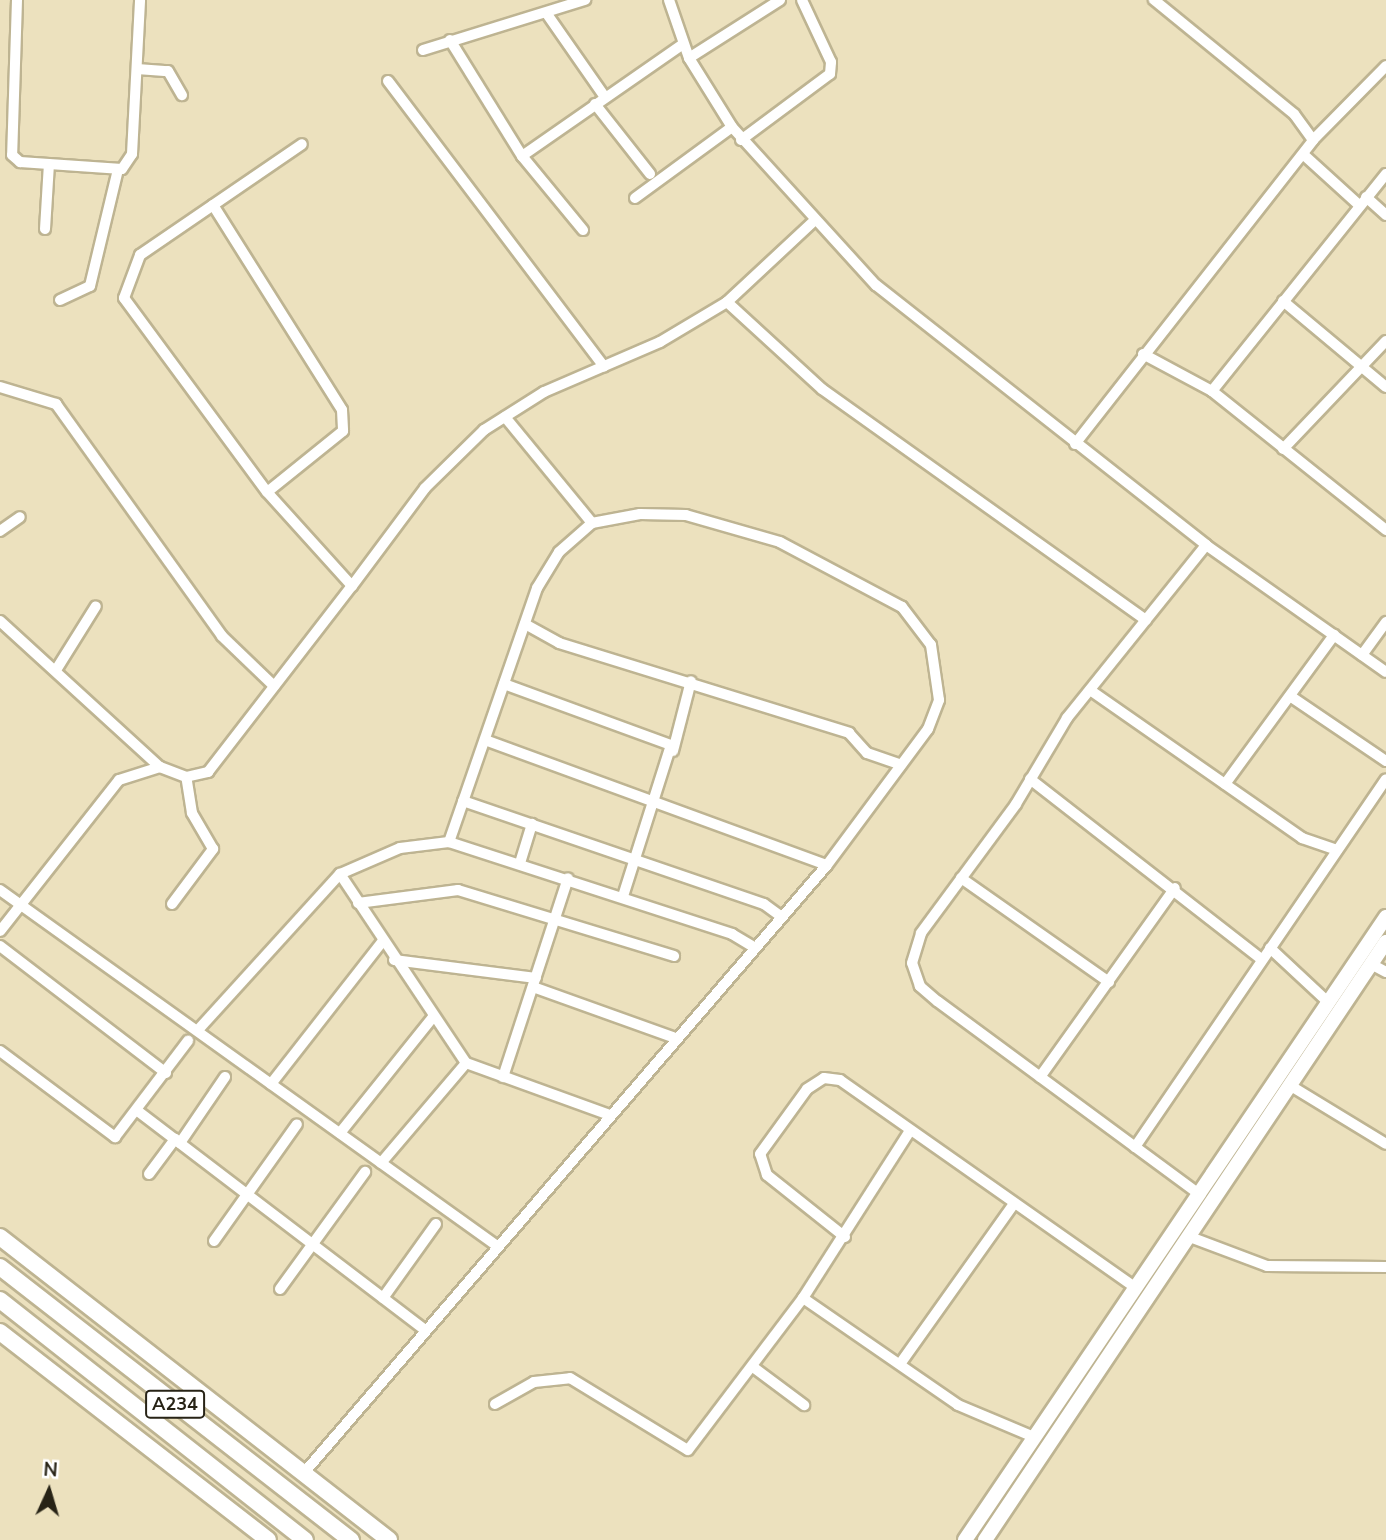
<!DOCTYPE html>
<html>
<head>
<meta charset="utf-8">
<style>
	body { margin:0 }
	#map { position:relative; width:1386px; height:1540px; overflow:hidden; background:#ece1be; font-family:"Nunito Sans",sans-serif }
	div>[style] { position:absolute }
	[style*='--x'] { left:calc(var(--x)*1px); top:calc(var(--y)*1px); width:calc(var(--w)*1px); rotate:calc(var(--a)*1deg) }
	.roads { filter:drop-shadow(2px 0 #beb492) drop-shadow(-2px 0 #beb492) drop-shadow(0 2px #beb492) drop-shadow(0 -2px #beb492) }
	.minor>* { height:10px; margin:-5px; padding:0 5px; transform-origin:5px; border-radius:5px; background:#fff }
	.major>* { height:14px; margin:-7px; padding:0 7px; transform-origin:7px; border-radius:7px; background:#fff }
	.highway>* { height:16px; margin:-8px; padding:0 8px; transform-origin:8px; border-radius:8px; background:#fff }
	span { translate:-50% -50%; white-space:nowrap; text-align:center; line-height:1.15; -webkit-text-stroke:5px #fff; paint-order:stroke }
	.shield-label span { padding:2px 5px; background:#fff; border:2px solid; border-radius:5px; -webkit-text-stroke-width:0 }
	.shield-label { font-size:18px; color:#272316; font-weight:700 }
	.north { position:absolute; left:14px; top:1456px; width:70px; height:70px; -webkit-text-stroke:5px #fff; paint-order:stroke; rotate:4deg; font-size:19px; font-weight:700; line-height:28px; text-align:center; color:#272316 }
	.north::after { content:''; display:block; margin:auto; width:24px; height:32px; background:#272316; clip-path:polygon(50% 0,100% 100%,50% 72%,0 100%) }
</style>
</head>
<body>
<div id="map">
	<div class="roads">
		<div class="minor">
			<div style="--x:17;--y:0;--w:155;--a:91.8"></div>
			<div style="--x:12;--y:155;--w:11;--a:41"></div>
			<div style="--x:20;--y:162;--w:102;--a:3.9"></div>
			<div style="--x:122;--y:169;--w:18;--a:-56"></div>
			<div style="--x:132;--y:154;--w:154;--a:-87"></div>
			<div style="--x:669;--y:0;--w:61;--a:71"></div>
			<div style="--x:689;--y:58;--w:81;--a:58.1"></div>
			<div style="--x:732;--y:127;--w:214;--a:47.7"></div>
			<div style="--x:876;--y:285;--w:420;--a:38.2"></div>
			<div style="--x:1206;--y:545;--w:220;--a:35.2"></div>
			<div style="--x:547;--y:14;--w:101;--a:55.1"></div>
			<div style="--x:450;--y:40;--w:137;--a:58.2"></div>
			<div style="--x:522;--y:156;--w:96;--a:50.5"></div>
			<div style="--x:423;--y:50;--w:170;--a:-17.2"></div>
			<div style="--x:689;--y:58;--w:108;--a:-32.5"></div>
			<div style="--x:137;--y:69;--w:31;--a:4"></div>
			<div style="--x:168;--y:71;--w:28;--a:60"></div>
			<div style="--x:388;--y:81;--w:358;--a:52.9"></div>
			<div style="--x:595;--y:104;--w:89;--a:51.8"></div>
			<div style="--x:741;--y:140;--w:111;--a:-36.6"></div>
			<div style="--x:830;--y:74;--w:12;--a:-85"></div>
			<div style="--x:831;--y:62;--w:68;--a:-115.1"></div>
			<div style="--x:1313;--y:140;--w:104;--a:-45.4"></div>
			<div style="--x:1304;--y:155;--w:74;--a:42.3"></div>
			<div style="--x:522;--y:156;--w:196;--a:-34.8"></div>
			<div style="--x:1366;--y:197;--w:27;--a:42"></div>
			<div style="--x:635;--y:198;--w:120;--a:-36.2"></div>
			<div style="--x:213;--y:205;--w:242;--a:57.8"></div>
			<div style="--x:342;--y:410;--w:21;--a:87"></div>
			<div style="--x:343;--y:431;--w:97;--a:141.2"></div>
			<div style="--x:45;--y:229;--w:65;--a:-86.5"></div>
			<div style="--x:60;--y:300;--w:33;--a:-25"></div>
			<div style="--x:90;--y:286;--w:120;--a:-76.5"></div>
			<div style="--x:1283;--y:301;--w:134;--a:39.9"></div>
			<div style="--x:727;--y:302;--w:129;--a:42.5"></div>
			<div style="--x:822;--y:389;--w:398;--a:35.5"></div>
			<div style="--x:1143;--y:354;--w:78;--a:28.2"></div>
			<div style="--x:1212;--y:391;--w:223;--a:38.6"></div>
			<div style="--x:0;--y:387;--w:59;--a:16.9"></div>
			<div style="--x:56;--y:404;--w:285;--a:54.4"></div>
			<div style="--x:222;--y:636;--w:72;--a:43.9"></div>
			<div style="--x:1212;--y:391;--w:278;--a:-51.3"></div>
			<div style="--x:505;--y:417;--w:137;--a:50.6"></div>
			<div style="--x:1075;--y:444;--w:386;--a:-51.9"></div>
			<div style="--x:1313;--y:140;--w:32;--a:-126"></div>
			<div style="--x:1294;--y:114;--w:181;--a:-140.8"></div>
			<div style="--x:1283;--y:449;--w:149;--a:-46.4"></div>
			<div style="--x:0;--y:531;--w:24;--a:-35"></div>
			<div style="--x:352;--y:586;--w:122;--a:-53.3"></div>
			<div style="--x:425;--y:488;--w:83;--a:-44.5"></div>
			<div style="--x:484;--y:430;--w:71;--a:-32.3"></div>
			<div style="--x:544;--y:392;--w:126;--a:-23.3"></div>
			<div style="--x:660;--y:342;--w:78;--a:-30.8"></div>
			<div style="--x:727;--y:302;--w:119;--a:-43"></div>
			<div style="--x:0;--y:621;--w:217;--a:42.4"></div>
			<div style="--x:160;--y:767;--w:43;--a:162.4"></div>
			<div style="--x:119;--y:780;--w:192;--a:128.2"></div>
			<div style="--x:525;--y:624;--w:39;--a:29"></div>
			<div style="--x:559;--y:643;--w:304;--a:17.2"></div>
			<div style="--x:849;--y:733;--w:27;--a:48"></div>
			<div style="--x:867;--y:753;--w:36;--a:19"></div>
			<div style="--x:1362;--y:655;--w:41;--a:-54"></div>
			<div style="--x:56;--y:670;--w:75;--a:-58"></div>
			<div style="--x:504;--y:684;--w:178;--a:20.1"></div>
			<div style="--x:671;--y:745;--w:158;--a:107.6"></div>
			<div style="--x:1090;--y:690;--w:259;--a:34.9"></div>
			<div style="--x:1302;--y:838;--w:37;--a:19"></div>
			<div style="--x:1290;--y:696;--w:116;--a:34.1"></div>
			<div style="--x:485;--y:740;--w:364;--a:20.1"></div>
			<div style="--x:673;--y:751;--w:72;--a:-75.6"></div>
			<div style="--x:160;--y:767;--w:28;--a:21"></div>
			<div style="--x:186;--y:777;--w:23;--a:-13"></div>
			<div style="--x:208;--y:772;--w:235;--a:-52.3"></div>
			<div style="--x:352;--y:586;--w:127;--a:-132.1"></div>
			<div style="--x:267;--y:492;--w:241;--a:-126.4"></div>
			<div style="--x:124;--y:298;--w:46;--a:-69.6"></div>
			<div style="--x:140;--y:255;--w:196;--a:-34.4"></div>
			<div style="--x:1030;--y:779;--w:293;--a:37.9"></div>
			<div style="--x:1225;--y:784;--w:185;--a:-53.8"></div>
			<div style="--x:463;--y:801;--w:318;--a:18.9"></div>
			<div style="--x:764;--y:904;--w:22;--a:36"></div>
			<div style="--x:520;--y:863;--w:41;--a:-72.9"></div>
			<div style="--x:340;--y:874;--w:227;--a:56.3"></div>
			<div style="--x:466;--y:1063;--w:150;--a:19.9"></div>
			<div style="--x:961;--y:878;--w:181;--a:35.1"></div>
			<div style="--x:0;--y:890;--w:611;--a:35.61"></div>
			<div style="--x:358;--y:903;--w:101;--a:-7.4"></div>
			<div style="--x:458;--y:890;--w:226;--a:17"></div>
			<div style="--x:172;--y:904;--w:69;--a:-53.3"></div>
			<div style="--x:213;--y:849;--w:42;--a:-120.3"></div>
			<div style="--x:192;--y:813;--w:36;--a:-99"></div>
			<div style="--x:0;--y:946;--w:209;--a:37.4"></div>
			<div style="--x:1270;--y:948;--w:79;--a:43"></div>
			<div style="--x:394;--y:960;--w:143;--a:7.2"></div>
			<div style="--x:1371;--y:964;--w:17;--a:28"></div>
			<div style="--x:533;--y:987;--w:149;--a:19.7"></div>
			<div style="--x:198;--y:1030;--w:211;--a:-47.7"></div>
			<div style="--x:340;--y:874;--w:65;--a:-23.4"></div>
			<div style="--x:400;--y:848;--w:49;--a:-7"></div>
			<div style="--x:449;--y:842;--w:298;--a:18"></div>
			<div style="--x:732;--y:934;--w:27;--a:31"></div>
			<div style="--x:0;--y:1051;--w:144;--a:36.8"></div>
			<div style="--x:115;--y:1137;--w:121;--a:-52.8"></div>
			<div style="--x:503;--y:1077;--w:209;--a:-71.9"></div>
			<div style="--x:1040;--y:1077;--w:232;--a:-54.5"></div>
			<div style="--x:271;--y:1084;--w:180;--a:-52"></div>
			<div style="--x:1291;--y:1086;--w:111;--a:31.4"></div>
			<div style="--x:139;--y:1112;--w:360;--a:37.3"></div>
			<div style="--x:340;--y:1133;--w:147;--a:-51.3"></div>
			<div style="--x:180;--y:1143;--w:80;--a:-55.7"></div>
			<div style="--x:1135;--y:1147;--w:445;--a:-55.7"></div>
			<div style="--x:381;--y:1163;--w:131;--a:-49.6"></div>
			<div style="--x:149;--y:1174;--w:44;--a:-53.4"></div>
			<div style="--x:1199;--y:1194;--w:325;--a:-143.6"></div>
			<div style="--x:937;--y:1001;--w:23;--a:-139"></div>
			<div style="--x:920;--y:986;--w:24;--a:-109"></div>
			<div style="--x:912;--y:963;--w:31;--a:-73"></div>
			<div style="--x:921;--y:933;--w:160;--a:-53.6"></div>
			<div style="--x:1016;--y:804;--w:100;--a:-59.3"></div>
			<div style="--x:1067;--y:718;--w:222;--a:-51.2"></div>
			<div style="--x:845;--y:1237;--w:100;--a:-141.5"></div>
			<div style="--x:767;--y:1175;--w:22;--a:-108"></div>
			<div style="--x:760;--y:1154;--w:80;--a:-54.1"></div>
			<div style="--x:807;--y:1089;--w:20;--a:-33"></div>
			<div style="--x:824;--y:1078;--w:16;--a:7"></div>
			<div style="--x:840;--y:1080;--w:362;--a:35.1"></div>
			<div style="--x:1190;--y:1237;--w:82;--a:20.6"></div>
			<div style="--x:1267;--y:1266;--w:119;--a:0.5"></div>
			<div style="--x:214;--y:1241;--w:143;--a:-54.6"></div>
			<div style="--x:280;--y:1289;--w:145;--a:-54"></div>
			<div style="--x:383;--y:1298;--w:91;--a:-54.4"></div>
			<div style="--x:803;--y:1298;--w:188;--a:34.6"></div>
			<div style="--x:958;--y:1405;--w:82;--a:22.8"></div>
			<div style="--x:900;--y:1364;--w:195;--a:-54.6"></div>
			<div style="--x:753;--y:1367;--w:64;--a:36.7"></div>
			<div style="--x:495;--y:1404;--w:45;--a:-29.4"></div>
			<div style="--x:534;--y:1382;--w:36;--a:-6"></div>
			<div style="--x:570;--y:1378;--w:138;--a:31.4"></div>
			<div style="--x:688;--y:1450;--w:191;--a:-52.9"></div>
			<div style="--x:803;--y:1298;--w:198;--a:-57.4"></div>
			<div style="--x:303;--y:1474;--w:803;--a:-49.29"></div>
			<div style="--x:827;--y:865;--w:169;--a:-53.4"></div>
			<div style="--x:928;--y:729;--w:31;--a:-69"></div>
			<div style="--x:939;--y:700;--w:56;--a:-98.3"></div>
			<div style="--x:931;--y:645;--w:48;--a:-127.3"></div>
			<div style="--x:902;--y:607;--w:138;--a:-152"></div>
			<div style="--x:780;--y:542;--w:98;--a:-164"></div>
			<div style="--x:686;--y:515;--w:46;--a:-178.8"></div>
			<div style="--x:640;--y:514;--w:49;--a:169.4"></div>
			<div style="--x:592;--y:523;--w:44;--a:138.7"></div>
			<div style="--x:559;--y:552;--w:42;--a:121.4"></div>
			<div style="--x:537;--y:588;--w:269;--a:109.1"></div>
		</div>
		<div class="major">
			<div style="--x:965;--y:1540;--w:752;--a:-55.95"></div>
			<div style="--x:985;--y:1540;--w:720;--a:-56.16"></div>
		</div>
		<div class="highway">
			<div style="--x:0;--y:1237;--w:493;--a:37.9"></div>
			<div style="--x:0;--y:1267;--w:445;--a:37.9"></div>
			<div style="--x:0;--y:1300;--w:388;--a:38.2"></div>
			<div style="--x:0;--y:1332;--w:339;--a:37.8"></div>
		</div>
	</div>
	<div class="shield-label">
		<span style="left:175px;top:1404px">A234</span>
	</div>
	<div class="north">N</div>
</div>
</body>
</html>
